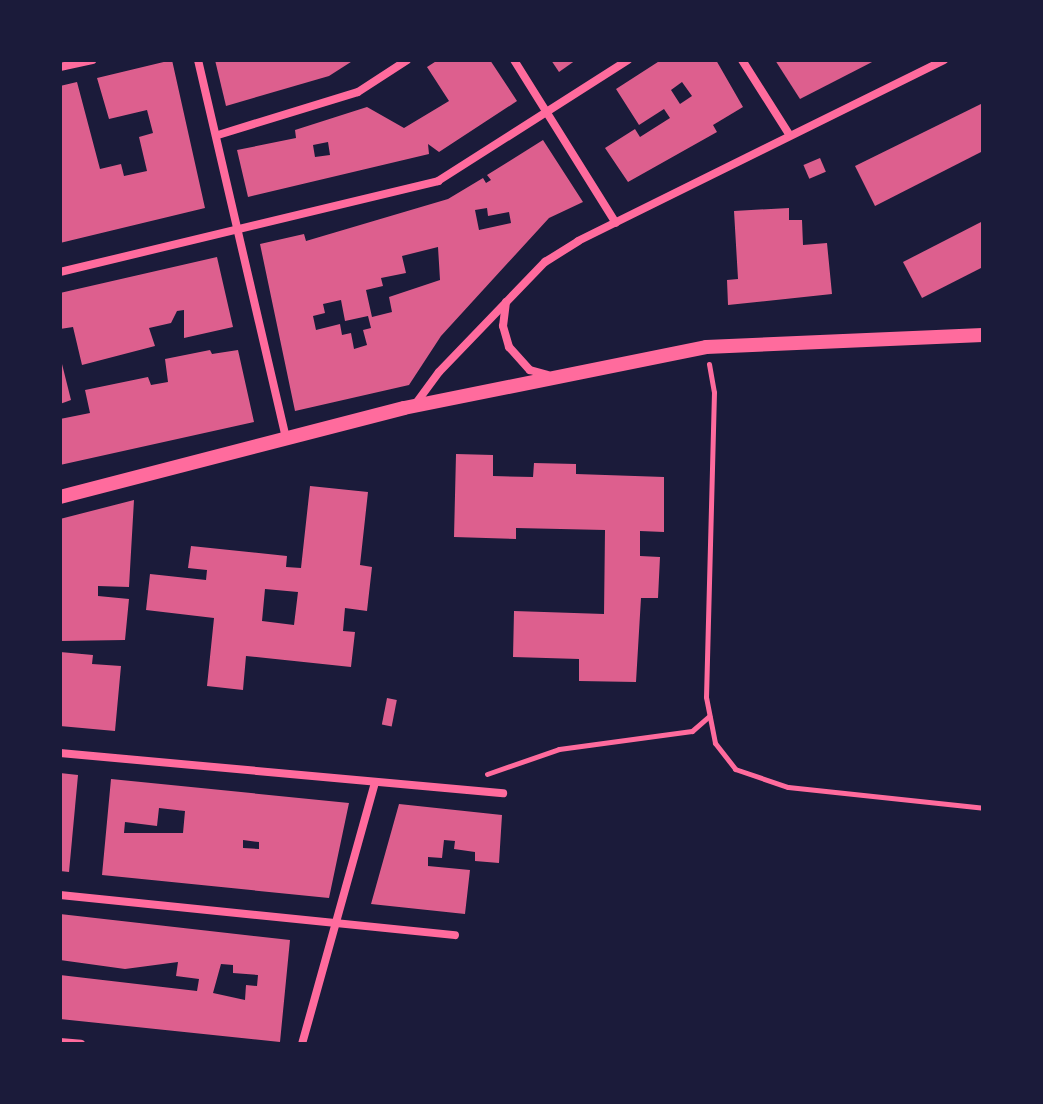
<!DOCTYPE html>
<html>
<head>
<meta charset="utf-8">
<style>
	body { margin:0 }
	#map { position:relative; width:1043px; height:1104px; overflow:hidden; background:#1b1b3a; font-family:Helvetica,sans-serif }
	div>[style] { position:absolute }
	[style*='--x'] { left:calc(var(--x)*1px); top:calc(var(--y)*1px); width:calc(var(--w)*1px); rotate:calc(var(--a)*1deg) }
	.building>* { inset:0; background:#dd5f8e; transform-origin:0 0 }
	.path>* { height:5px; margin:-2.5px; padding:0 2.5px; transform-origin:2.5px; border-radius:2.5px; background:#ff6b9d }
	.minor>* { height:8px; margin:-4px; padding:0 4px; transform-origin:4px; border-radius:4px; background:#ff6b9d }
	.tertiary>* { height:14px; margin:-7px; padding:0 7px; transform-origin:7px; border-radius:7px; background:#ff6b9d }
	span { translate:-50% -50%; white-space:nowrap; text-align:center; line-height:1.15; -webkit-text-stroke:7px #1b1b3a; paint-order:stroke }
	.frame { position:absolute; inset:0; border:62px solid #1b1b3a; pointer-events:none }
</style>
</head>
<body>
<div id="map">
	<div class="building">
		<div style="clip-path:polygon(172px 60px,205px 208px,60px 243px,60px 86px,77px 82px,100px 169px,121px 164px,124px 176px,147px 171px,139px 137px,153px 133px,147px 110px,109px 119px,97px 78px)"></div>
		<div style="clip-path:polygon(215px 60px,354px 60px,329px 76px,226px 106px)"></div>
		<div style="clip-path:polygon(evenodd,438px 60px,490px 60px,517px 101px,439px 152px,428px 144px,429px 154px,248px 197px,237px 150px,296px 138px,295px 130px,367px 107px,404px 128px,449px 101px,427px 67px,438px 60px,328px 142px,330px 155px,315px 157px,313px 145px,328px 142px)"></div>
		<div style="clip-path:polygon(551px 60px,576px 60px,559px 72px)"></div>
		<div style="clip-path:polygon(evenodd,661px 60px,716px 60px,743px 107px,713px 125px,717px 132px,628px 182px,605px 148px,635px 129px,640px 137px,670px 118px,664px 109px,639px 125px,616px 89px,661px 60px,682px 82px,692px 96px,680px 104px,671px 90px,682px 82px)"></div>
		<div style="clip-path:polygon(775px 60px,876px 60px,800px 99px)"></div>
		<div style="clip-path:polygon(983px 103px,983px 151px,875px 206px,855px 166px)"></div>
		<div style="clip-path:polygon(evenodd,543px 140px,583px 202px,549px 218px,441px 336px,409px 385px,295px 411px,260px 244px,304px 234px,306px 241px,448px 199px,483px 178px,486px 183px,491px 180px,487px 175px,543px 140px,487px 208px,488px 216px,509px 212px,511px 223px,479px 230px,475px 210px,487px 208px,543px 140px,438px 247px,440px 280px,389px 297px,392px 312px,372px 317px,366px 290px,383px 286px,381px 278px,406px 273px,402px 256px,438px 247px,543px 140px,341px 300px,345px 321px,368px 316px,371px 328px,363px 330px,367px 345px,354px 349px,351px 333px,342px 335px,340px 324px,316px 330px,313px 316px,325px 313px,323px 304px,341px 300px)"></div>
		<div style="left:820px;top:158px;width:15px;height:18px;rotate:67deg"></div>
		<div style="clip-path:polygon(789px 208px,789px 220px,802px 220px,803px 245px,827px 243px,832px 294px,728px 305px,727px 280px,738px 279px,734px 211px)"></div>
		<div style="clip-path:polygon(983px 221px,983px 267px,922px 298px,903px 262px)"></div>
		<div style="clip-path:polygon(217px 257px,233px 327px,184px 338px,184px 310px,177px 311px,171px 323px,149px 328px,155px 346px,82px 365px,73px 327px,60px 329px,60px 293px)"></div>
		<div style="clip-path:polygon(210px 350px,212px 354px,238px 350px,254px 422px,60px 465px,60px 419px,90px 413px,85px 390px,148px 377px,151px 385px,168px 382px,165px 359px)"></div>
		<div style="clip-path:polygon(61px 360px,71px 400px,60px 404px,60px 361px)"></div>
		<div style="clip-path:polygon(456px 454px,493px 455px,493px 476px,533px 477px,534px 463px,576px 464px,576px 474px,664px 477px,664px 532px,640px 531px,640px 556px,660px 557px,658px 598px,641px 598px,636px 682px,579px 681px,579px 659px,513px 657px,514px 611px,604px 614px,605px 530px,516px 528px,516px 539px,454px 537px)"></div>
		<div style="clip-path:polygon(evenodd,310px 486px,368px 492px,360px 565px,372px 567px,367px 611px,345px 608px,343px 631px,355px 632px,351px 667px,246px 656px,243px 690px,207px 686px,214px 618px,146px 610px,150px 574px,206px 580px,207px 570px,188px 568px,191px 546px,287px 556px,286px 567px,301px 568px,310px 486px,265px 589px,298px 592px,294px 625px,262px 621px,265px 589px)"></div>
		<div style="clip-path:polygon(134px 500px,129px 587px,98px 586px,98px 596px,129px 599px,125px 640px,60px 641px,60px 519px)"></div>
		<div style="clip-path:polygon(60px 652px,93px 655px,92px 664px,121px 666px,115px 731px,60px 726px)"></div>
		<div style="left:387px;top:698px;width:10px;height:27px;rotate:11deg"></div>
		<div style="clip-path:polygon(60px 773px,78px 775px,69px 872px,60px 871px)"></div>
		<div style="clip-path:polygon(evenodd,111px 779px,349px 803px,329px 898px,102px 875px,111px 779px,159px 808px,185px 811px,183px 833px,124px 833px,125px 822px,157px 826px,159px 808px,111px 779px,243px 840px,259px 842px,259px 849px,243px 848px,243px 840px)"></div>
		<div style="clip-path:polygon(399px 804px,502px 815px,499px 863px,475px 861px,475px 852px,454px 849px,455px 841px,444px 840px,442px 858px,428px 857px,428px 866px,470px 870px,465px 914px,371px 904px)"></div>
		<div style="clip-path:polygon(evenodd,60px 914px,290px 940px,280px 1042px,60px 1019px,60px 975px,197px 991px,199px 979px,176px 976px,178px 962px,125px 969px,60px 960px,60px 914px,221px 964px,233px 965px,233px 973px,258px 975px,257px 986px,246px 985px,245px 1000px,213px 993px,221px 964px)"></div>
	</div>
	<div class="path">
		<div style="--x:709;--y:364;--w:28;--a:80"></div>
		<div style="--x:714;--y:392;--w:305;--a:91.5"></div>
		<div style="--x:706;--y:697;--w:47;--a:78.9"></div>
		<div style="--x:715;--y:743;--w:33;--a:52"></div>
		<div style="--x:735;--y:769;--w:56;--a:18.8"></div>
		<div style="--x:788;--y:787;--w:196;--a:6.1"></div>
		<div style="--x:487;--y:774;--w:76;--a:-19.1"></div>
		<div style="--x:559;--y:749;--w:134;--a:-7.7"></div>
		<div style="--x:692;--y:731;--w:23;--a:-41"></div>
	</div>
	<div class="minor">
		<div style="--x:198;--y:60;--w:387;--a:76.9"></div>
		<div style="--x:514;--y:60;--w:192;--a:58"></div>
		<div style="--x:742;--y:60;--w:88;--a:57.6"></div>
		<div style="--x:60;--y:67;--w:33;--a:-12"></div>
		<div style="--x:218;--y:135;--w:146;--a:-17.1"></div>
		<div style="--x:358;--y:92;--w:59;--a:-33.1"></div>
		<div style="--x:60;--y:272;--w:389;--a:-13.5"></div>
		<div style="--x:438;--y:181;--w:225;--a:-32.5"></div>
		<div style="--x:506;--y:302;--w:24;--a:97"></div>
		<div style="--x:503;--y:326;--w:22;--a:74"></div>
		<div style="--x:509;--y:347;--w:31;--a:48"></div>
		<div style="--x:530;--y:370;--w:18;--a:16"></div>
		<div style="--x:414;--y:406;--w:42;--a:-53.7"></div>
		<div style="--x:439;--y:372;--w:153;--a:-46.1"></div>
		<div style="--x:545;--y:262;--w:39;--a:-32"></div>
		<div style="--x:578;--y:241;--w:408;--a:-26.3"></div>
		<div style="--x:60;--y:753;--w:445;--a:5.2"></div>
		<div style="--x:60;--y:895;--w:397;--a:5.8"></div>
		<div style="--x:60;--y:1042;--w:21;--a:5"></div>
		<div style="--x:302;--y:1044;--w:272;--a:-74.4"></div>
	</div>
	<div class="tertiary">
		<div style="--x:60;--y:497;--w:355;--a:-14.5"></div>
		<div style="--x:404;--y:408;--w:308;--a:-11.4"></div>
		<div style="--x:706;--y:347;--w:277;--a:-2.5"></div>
	</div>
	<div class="frame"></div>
</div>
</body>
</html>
